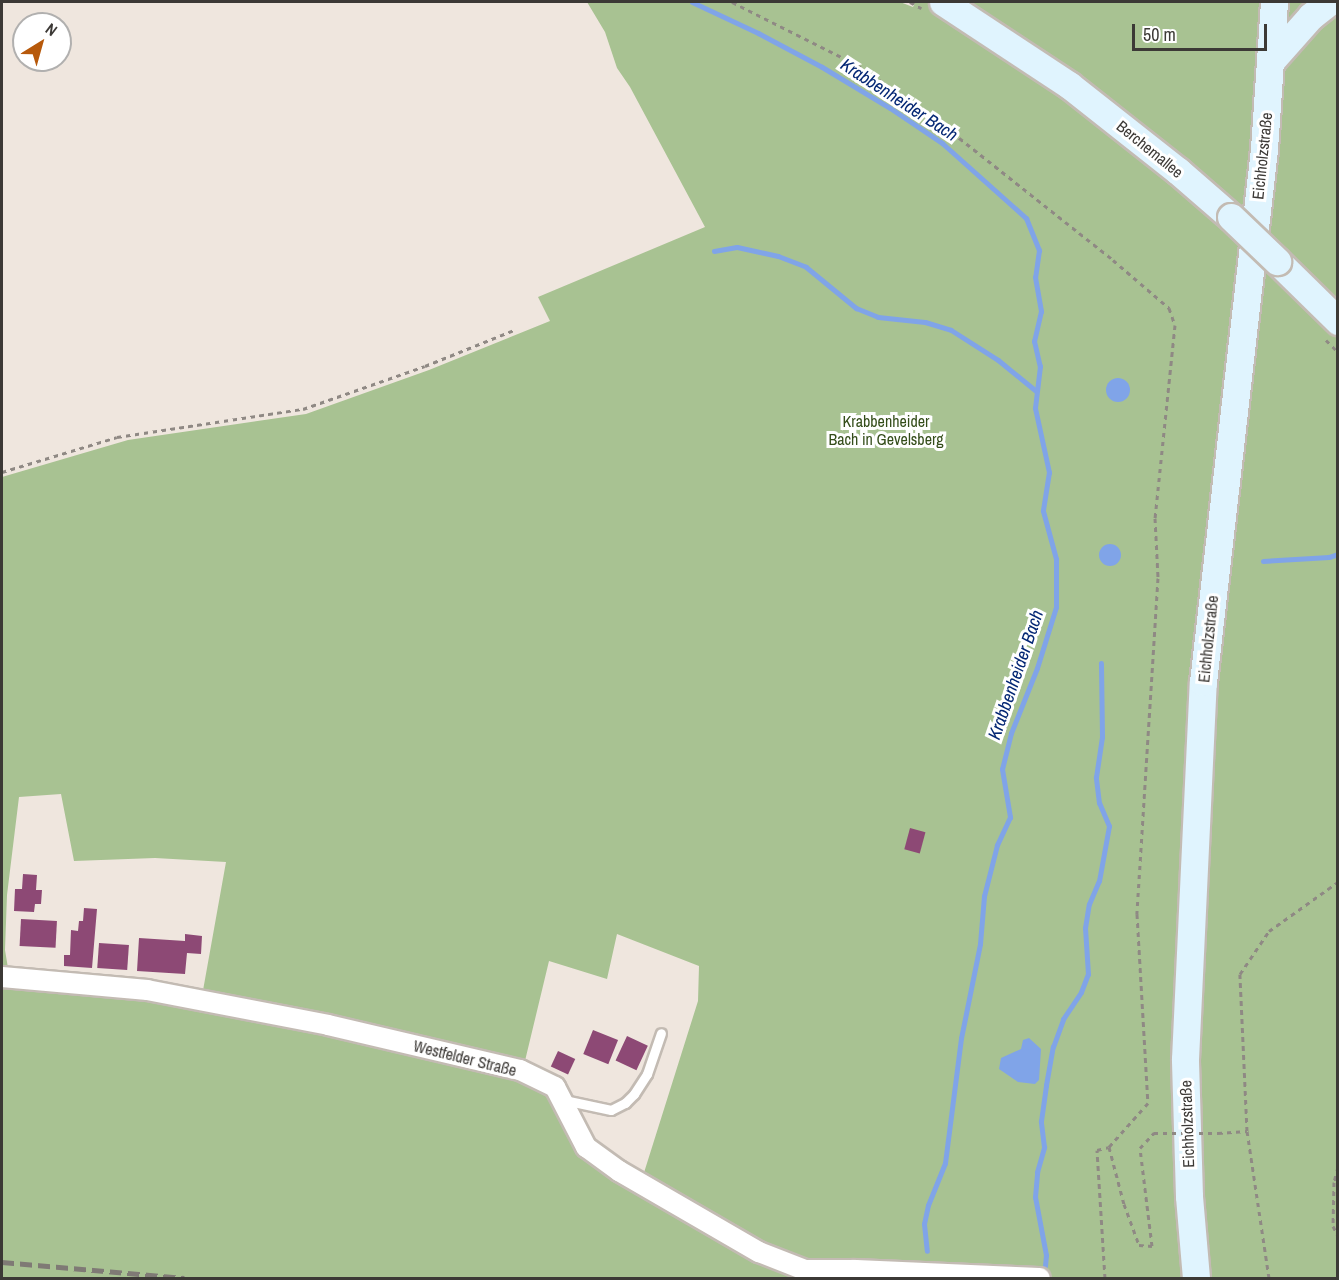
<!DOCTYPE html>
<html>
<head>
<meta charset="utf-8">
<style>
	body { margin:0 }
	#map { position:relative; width:1339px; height:1280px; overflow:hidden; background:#efe6de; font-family:"Archivo Narrow",sans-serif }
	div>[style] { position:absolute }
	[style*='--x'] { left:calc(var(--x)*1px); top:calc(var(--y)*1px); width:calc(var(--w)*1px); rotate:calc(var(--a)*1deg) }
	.green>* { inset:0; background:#a8c292 }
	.water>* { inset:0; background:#80a4e8 }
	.round { border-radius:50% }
	.stream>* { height:5px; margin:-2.5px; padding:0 2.5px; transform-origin:2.5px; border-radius:2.5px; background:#80a4e8 }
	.building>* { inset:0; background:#8d4975; transform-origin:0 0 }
	.path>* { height:3px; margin-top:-1.5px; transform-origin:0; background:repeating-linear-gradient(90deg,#8f8984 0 4.5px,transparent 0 9px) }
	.roads { filter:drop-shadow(2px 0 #c3bbb3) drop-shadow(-2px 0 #c3bbb3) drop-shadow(0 2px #c3bbb3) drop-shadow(0 -2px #c3bbb3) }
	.lane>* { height:9px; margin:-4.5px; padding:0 4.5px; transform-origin:4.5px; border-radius:4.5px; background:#fff }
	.street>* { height:20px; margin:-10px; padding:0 10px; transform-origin:10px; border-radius:10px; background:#fff }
	.secondary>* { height:27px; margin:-13.5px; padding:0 13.5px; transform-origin:13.5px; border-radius:13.5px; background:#e0f4fe }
	.rail>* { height:4.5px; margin-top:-2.25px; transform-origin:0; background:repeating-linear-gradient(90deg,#7f7a75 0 12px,transparent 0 18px) }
	.path-bridge>* { height:3px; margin-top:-1.5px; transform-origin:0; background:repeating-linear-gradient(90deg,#8f8984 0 4.5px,transparent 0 9px) }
	.bridges { filter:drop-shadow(2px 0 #c3bbb3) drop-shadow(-2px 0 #c3bbb3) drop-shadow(0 2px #c3bbb3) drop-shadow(0 -2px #c3bbb3) }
	.secondary-bridge>* { height:27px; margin:-13.5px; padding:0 13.5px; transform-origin:13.5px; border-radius:13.5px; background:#e0f4fe }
	span { translate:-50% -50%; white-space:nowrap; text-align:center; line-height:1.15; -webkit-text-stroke:6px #fff; paint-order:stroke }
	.street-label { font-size:16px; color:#3c3936 }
	.park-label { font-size:16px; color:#344d1a }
	.water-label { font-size:18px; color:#042774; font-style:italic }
	.frame { position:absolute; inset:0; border:3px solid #3c3936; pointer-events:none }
	.north { position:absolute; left:12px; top:12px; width:60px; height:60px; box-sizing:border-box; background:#fff; border:2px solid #b1b0af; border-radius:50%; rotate:37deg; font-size:16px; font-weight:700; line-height:24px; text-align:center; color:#3c3936 }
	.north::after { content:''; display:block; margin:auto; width:21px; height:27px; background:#b7590b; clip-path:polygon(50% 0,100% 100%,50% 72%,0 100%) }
	.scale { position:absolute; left:1132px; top:24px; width:135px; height:27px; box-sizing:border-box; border:3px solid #3c3936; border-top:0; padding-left:8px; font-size:18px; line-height:21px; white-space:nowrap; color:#3c3936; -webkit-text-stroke:4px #fff; paint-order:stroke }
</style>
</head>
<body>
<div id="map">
	<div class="green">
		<div style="clip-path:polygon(587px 2px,900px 2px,913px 7px,915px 2px,1337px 2px,1337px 1278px,2px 1278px,2px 981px,223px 1008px,502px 1070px,542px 1089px,551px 1098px,580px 1146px,804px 1266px,642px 1179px,698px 1001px,699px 966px,617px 934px,607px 979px,549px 961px,524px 1065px,202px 996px,226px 862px,155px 858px,74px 861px,61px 794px,19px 797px,7px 895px,5px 950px,9px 974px,2px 973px,2px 477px,128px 440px,306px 414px,429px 370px,550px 321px,538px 297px,705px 227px,630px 87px,617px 68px,605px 32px)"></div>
	</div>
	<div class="water">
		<div class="round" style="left:1106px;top:378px;width:24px;height:24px"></div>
		<div class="round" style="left:1099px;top:544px;width:22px;height:22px"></div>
		<div style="clip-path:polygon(1029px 1038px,1041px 1049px,1039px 1080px,1035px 1084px,1018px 1082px,999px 1069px,1001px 1058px,1021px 1049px,1023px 1040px)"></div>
	</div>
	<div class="stream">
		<div style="--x:692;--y:2;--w:73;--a:25.2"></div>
		<div style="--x:758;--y:33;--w:72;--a:28"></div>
		<div style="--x:822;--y:67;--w:79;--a:31.1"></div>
		<div style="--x:890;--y:108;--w:63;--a:33.9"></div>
		<div style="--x:942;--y:143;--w:113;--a:41.8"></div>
		<div style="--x:1026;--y:218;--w:35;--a:68"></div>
		<div style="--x:1039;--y:250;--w:27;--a:98"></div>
		<div style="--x:1035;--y:277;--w:35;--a:80"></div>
		<div style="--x:1041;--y:311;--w:31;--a:103"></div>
		<div style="--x:1034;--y:341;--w:26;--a:77"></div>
		<div style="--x:1040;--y:366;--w:42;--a:96.8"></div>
		<div style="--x:1035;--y:408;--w:66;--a:77.7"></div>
		<div style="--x:1049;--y:472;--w:39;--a:99"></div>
		<div style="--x:1043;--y:511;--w:50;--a:74.8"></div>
		<div style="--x:1056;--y:559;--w:48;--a:90"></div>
		<div style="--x:1056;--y:607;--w:64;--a:107.3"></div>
		<div style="--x:1037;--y:668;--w:70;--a:111.8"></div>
		<div style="--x:1011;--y:733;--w:37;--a:104"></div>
		<div style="--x:1002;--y:769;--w:49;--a:80.5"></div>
		<div style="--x:1010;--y:817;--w:31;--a:115"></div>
		<div style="--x:997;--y:845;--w:53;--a:104.3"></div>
		<div style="--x:984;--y:896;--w:48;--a:94.8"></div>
		<div style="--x:980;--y:944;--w:96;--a:101.4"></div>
		<div style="--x:961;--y:1038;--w:126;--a:97.3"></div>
		<div style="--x:945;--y:1163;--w:45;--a:112"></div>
		<div style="--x:928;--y:1205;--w:19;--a:102"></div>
		<div style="--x:924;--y:1224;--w:27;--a:84"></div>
		<div style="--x:714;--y:251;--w:23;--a:-10"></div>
		<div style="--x:737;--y:247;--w:42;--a:12.4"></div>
		<div style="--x:778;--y:256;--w:30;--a:21"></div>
		<div style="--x:806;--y:267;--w:65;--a:39.4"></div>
		<div style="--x:856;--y:308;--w:24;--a:22"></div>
		<div style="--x:878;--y:317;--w:47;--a:6.1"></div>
		<div style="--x:925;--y:322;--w:27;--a:17"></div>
		<div style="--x:951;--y:330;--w:56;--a:32.6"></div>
		<div style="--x:998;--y:360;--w:49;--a:39.2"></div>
		<div style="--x:1263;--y:561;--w:66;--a:-3.5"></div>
		<div style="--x:1329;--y:557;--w:9;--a:-18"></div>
		<div style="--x:1045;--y:1266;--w:11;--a:-85"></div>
		<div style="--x:1046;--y:1255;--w:59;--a:-100.7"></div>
		<div style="--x:1035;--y:1197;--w:25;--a:-85"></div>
		<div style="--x:1037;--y:1172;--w:26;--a:-74"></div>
		<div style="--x:1044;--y:1147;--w:26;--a:-97"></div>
		<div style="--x:1041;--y:1121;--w:36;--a:-82"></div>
		<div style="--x:1046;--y:1085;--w:39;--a:-80"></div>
		<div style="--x:1053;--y:1047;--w:30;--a:-70"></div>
		<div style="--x:1063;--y:1019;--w:32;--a:-56"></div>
		<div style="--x:1081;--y:992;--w:19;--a:-69"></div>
		<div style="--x:1088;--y:974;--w:46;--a:-93.7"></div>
		<div style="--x:1085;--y:928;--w:24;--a:-81"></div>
		<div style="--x:1089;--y:904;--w:25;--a:-67"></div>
		<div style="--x:1099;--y:881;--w:56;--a:-79.7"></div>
		<div style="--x:1109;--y:826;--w:25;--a:-113"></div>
		<div style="--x:1099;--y:803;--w:26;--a:-97"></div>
		<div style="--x:1096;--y:777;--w:40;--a:-81.5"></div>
		<div style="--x:1102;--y:737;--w:74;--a:-90.8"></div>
	</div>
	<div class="building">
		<div style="left:910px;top:828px;width:16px;height:22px;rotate:15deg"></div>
		<div style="clip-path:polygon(23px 874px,37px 875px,36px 890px,42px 890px,41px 904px,35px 904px,34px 912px,14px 911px,15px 889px,22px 889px)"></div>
		<div style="clip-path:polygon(84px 908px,97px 909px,92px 968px,64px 966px,64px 955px,70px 955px,71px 930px,78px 931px,79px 921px,83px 921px)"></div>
		<div style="left:21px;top:919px;width:36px;height:27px;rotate:3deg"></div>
		<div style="clip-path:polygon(185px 934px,202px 936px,201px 954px,187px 953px,185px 974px,137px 971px,139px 938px,185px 941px)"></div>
		<div style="left:99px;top:943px;width:30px;height:25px;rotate:4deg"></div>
		<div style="left:593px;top:1030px;width:27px;height:26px;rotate:22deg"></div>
		<div style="left:627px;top:1036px;width:23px;height:27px;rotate:25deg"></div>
		<div style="left:558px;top:1051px;width:19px;height:17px;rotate:25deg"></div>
	</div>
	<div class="path">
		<div style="--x:732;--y:2;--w:140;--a:26.7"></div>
		<div style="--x:857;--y:65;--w:81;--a:33.9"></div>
		<div style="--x:924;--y:110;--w:241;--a:38.4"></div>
		<div style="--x:1113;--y:260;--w:74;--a:40.6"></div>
		<div style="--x:1169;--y:308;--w:18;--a:71"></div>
		<div style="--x:1175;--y:325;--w:194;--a:95.9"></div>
		<div style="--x:1155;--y:518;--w:60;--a:87.1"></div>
		<div style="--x:1158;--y:578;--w:337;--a:93.6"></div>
		<div style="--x:1137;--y:914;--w:189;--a:86.7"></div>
		<div style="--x:1148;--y:1103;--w:59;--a:131.6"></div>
		<div style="--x:910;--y:2;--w:13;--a:29"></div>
		<div style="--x:1326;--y:340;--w:17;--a:45"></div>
		<div style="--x:2;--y:472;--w:120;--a:-16.9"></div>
		<div style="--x:117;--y:437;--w:188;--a:-8.6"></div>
		<div style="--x:303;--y:409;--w:129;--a:-19.4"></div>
		<div style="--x:425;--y:366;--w:96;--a:-22"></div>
		<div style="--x:1218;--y:1133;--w:29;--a:-4"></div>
		<div style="--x:1338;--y:1167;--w:16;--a:105"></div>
		<div style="--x:1334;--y:1182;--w:44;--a:91.3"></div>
		<div style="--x:1333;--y:1226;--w:11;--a:63"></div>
		<div style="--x:1105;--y:1278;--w:128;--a:-93.6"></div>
		<div style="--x:1097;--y:1150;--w:12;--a:-14"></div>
		<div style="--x:1109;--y:1147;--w:59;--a:75.3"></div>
		<div style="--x:1124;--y:1204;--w:44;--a:69.9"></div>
		<div style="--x:1139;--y:1245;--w:13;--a:4"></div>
		<div style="--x:1152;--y:1246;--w:99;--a:-97"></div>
		<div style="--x:1140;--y:1148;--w:21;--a:-47"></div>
		<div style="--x:1269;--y:1278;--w:149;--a:-98.5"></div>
		<div style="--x:1247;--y:1131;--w:157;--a:-92.6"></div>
		<div style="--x:1240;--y:974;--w:52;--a:-56"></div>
		<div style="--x:1269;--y:931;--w:85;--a:-35.4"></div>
	</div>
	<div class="roads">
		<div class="lane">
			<div style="--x:564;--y:1100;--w:48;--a:12"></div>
			<div style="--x:611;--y:1110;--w:16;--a:-27"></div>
			<div style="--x:625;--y:1103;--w:13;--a:-45"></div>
			<div style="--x:634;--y:1094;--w:24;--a:-57"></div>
			<div style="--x:647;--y:1074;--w:43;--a:-71.1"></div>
		</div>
		<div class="street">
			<div style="--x:2;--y:977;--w:146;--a:5.1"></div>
			<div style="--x:147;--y:990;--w:184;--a:10.9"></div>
			<div style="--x:328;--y:1025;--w:197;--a:13.2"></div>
			<div style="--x:520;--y:1070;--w:39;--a:26"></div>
			<div style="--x:555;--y:1087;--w:68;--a:62.7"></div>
			<div style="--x:586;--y:1147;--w:41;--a:36"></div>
			<div style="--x:619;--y:1171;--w:162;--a:30.1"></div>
			<div style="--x:759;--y:1252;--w:49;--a:21.4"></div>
			<div style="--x:805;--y:1270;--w:50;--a:0"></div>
			<div style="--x:855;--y:1270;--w:185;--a:2.5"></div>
		</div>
		<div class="secondary">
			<div style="--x:943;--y:2;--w:151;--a:33.4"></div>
			<div style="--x:1069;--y:85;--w:139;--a:38.3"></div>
			<div style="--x:1178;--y:171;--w:70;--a:41"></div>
			<div style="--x:1271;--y:61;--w:60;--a:-48.4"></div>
			<div style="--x:1311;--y:16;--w:23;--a:-38"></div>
			<div style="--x:1277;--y:261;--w:86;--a:44.5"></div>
			<div style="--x:1196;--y:1278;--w:82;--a:-94.9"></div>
			<div style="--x:1189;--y:1196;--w:137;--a:-91.7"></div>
			<div style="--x:1185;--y:1059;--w:377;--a:-87.3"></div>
			<div style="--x:1203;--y:682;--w:536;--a:-83.47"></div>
			<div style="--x:1264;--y:149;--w:147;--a:-86.1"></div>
		</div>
	</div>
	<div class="rail">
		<div style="--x:2;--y:1262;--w:183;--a:5"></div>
	</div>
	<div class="path-bridge">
		<div style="--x:1154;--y:1133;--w:64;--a:0"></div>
	</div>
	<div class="bridges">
		<div class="secondary-bridge">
			<div style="--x:1231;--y:217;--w:64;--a:43.7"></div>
		</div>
	</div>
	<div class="street-label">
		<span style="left:1150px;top:149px;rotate:39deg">Berchemallee</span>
		<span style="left:1262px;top:156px;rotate:-84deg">Eichholzstraße</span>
		<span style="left:1208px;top:639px;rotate:-84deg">Eichholzstraße</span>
		<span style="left:465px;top:1058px;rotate:14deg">Westfelder Straße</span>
		<span style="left:1187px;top:1124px;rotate:-92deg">Eichholzstraße</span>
	</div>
	<div class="park-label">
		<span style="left:886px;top:430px">Krabbenheider<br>Bach in Gevelsberg</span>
	</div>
	<div class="water-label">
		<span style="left:899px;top:100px;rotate:33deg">Krabbenheider Bach</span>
		<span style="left:1016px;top:675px;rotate:-71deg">Krabbenheider Bach</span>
	</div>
	<div class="frame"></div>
	<div class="north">N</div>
	<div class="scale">50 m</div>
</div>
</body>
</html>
